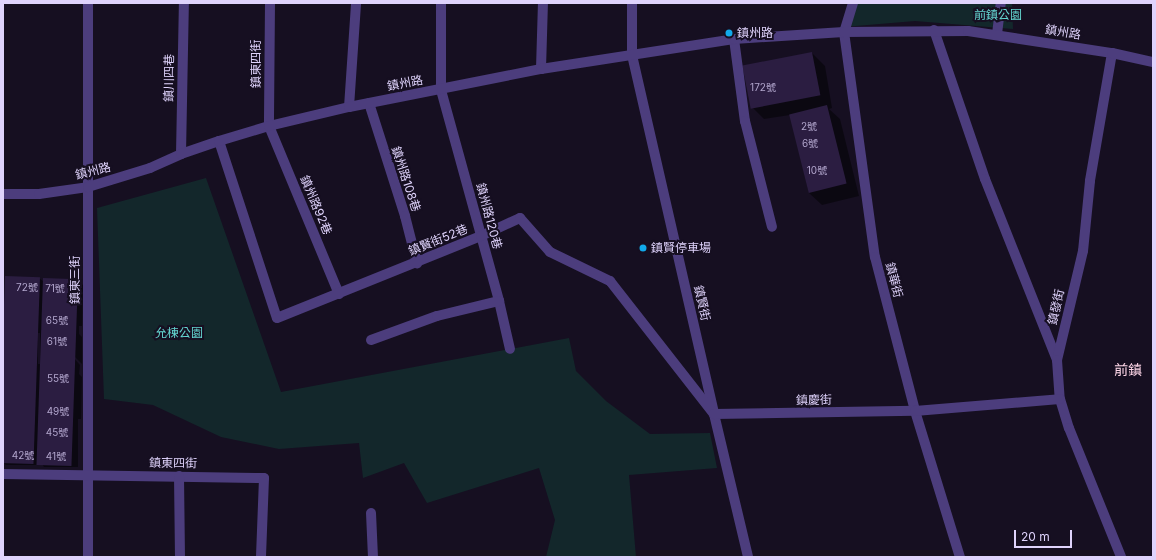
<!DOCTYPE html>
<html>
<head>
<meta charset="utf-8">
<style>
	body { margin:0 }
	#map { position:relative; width:1156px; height:560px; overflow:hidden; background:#160f21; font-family:Inter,"Noto Sans TC",sans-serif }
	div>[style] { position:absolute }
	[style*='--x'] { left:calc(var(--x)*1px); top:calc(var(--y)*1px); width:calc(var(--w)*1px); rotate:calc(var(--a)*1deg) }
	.green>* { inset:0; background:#13272b }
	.shadow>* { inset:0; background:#0007 }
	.building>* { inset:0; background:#2b1d41; transform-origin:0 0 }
	.lane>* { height:10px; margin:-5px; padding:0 5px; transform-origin:5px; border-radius:5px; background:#4c3d7d }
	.street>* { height:10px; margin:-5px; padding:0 5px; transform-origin:5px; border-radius:5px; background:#4c3d7d }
	.dots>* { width:11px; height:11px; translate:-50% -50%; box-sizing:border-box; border:2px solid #160f21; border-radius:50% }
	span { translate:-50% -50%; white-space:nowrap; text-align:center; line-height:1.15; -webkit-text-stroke:4px #160f21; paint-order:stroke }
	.number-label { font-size:10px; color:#b2a6cd }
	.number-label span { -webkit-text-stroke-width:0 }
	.park-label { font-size:12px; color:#64d6d1 }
	.street-label { font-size:12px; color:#dfd3fc }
	.poi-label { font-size:12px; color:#dfd3fc }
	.left { translate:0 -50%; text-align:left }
	.quarter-label { font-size:14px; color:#fcd4e6 }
	.frame { position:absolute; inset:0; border:4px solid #dfd3fc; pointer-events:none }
	.scale { position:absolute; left:1014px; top:530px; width:58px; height:18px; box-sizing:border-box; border:2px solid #dfd3fc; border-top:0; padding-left:5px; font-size:12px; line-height:14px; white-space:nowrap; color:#dfd3fc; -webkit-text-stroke:3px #160f21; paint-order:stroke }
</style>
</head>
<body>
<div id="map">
	<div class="green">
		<div style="clip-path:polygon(855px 3px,1012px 3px,1013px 29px,915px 21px,844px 27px)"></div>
		<div style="clip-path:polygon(206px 178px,281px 392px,569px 338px,576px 371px,606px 401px,650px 434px,710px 433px,717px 468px,629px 475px,636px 557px,546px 557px,555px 520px,539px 468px,427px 503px,404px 463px,363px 478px,359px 443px,279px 449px,221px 437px,153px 405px,104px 399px,97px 208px)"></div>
	</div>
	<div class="shadow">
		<div style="clip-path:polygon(812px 53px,825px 66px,832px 108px,829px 109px,840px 119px,859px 196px,822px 205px,809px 193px,790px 115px,764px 119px,751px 106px)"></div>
		<div style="clip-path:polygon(evenodd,39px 278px,44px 282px,77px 280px,83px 285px,82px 326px,79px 326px,79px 334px,82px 337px,82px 364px,74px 356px,73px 357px,80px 365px,79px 374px,82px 377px,81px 419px,78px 419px,78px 467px,44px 467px,42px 464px,42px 429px,40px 429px,40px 465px,6px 465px,4px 463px,39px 278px,38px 333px,40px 333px,40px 364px,38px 364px,38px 333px,39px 278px,41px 363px,43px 363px,43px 374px,41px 372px,41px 363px)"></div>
	</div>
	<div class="building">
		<div style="left:812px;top:52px;width:44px;height:71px;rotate:79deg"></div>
		<div style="left:827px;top:105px;width:81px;height:39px;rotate:76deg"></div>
		<div style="left:5px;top:276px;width:35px;height:187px;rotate:2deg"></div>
		<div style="left:43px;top:278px;width:35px;height:187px;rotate:2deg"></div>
	</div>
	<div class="lane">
		<div style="--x:997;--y:34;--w:31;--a:-83"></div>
		<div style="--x:734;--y:39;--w:83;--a:82.4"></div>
		<div style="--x:745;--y:121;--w:109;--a:75.7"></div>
	</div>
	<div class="street">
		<div style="--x:88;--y:3;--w:554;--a:90"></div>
		<div style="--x:270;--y:3;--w:123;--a:90.5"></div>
		<div style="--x:269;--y:126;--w:182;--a:67.4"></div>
		<div style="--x:441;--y:3;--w:87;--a:90"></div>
		<div style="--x:441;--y:90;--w:219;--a:74.6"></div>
		<div style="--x:499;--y:301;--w:49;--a:77.1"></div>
		<div style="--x:632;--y:3;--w:52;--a:90"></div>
		<div style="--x:632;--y:55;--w:368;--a:77.1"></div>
		<div style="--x:714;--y:414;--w:147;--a:76.6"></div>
		<div style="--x:853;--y:3;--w:30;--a:107"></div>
		<div style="--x:844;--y:32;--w:227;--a:82.2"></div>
		<div style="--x:875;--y:257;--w:159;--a:75.4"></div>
		<div style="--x:915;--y:411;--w:153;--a:72.9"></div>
		<div style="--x:934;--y:30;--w:157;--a:71.1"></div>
		<div style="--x:985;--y:179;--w:195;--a:68.3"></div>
		<div style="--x:1112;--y:53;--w:130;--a:99.8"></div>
		<div style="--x:1090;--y:181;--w:70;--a:95.7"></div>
		<div style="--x:1083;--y:251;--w:112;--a:103.4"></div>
		<div style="--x:1057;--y:360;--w:39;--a:86"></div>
		<div style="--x:1060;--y:399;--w:30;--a:73"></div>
		<div style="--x:1069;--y:428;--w:139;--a:68"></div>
		<div style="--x:541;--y:69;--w:66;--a:-88.3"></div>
		<div style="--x:369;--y:103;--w:119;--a:72.3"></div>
		<div style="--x:405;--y:216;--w:49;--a:75.7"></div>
		<div style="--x:349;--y:107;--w:104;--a:-86.1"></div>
		<div style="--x:219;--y:141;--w:186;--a:71.9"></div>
		<div style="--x:277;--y:318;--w:220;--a:-21.9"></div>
		<div style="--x:481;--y:236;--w:43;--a:-24.8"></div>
		<div style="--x:520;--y:218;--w:45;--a:48.6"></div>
		<div style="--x:550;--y:252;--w:67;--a:25.8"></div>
		<div style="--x:610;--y:281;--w:169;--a:52"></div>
		<div style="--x:714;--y:414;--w:201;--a:-0.9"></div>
		<div style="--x:915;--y:411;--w:145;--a:-4.7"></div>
		<div style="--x:181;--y:154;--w:151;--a:-88.9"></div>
		<div style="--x:3;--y:194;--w:36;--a:0"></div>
		<div style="--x:39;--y:194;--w:49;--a:-8.1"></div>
		<div style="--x:88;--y:187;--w:65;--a:-17"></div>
		<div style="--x:150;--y:168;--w:34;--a:-24"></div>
		<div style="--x:181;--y:154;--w:40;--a:-18.9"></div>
		<div style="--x:219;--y:141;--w:52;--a:-16.7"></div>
		<div style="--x:269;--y:126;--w:82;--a:-13.4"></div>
		<div style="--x:349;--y:107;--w:196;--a:-11.2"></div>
		<div style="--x:541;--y:69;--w:195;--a:-8.8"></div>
		<div style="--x:734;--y:39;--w:110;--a:-3.6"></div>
		<div style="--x:844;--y:32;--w:124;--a:-0.5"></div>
		<div style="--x:968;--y:31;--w:146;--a:8.7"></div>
		<div style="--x:1112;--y:53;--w:42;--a:12.4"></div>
		<div style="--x:371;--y:340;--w:70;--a:-20"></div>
		<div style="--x:437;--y:316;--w:64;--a:-13.6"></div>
		<div style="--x:3;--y:474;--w:261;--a:0.9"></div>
		<div style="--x:264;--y:478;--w:79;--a:92.2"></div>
		<div style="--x:179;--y:476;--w:81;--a:89.3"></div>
		<div style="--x:371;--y:513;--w:44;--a:87.4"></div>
	</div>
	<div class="dots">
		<div style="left:729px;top:33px;background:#11a9ea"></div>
		<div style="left:643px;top:248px;background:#11a9ea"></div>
	</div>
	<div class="number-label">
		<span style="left:763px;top:88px">172號</span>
		<span style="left:809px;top:127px">2號</span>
		<span style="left:810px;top:144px">6號</span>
		<span style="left:817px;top:171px">10號</span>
		<span style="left:27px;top:288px">72號</span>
		<span style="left:55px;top:289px">71號</span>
		<span style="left:57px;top:321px">65號</span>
		<span style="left:57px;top:342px">61號</span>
		<span style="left:58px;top:379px">55號</span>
		<span style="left:58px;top:412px">49號</span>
		<span style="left:57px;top:433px">45號</span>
		<span style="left:23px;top:456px">42號</span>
		<span style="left:56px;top:457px">41號</span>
	</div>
	<div class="park-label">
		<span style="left:998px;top:15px">前鎮公園</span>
		<span style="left:179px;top:333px">允棟公園</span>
	</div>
	<div class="street-label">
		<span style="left:1063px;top:32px;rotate:10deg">鎮州路</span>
		<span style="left:256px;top:64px;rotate:-90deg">鎮東四街</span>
		<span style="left:169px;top:78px;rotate:-89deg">鎮川四巷</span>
		<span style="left:405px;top:83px;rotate:-11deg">鎮州路</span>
		<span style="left:93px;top:171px;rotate:-14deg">鎮州路</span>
		<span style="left:406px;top:179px;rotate:72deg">鎮州路108巷</span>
		<span style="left:316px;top:205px;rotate:67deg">鎮州路92巷</span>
		<span style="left:489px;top:216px;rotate:75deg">鎮州路120巷</span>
		<span style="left:438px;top:240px;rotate:-22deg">鎮賢街52巷</span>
		<span style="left:75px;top:280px;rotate:-90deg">鎮東三街</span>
		<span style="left:894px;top:280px;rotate:75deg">鎮華街</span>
		<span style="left:702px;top:303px;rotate:77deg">鎮賢街</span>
		<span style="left:1056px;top:307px;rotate:-77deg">鎮發街</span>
		<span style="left:814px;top:400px;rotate:-1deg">鎮慶街</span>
		<span style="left:173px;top:463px;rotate:1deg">鎮東四街</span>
	</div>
	<div class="poi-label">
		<span class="left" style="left:737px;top:33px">鎮州路</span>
		<span class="left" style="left:651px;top:248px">鎮賢停車場</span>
	</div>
	<div class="quarter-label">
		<span style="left:1128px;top:370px">前鎮</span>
	</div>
	<div class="frame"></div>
	<div class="scale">20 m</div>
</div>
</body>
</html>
